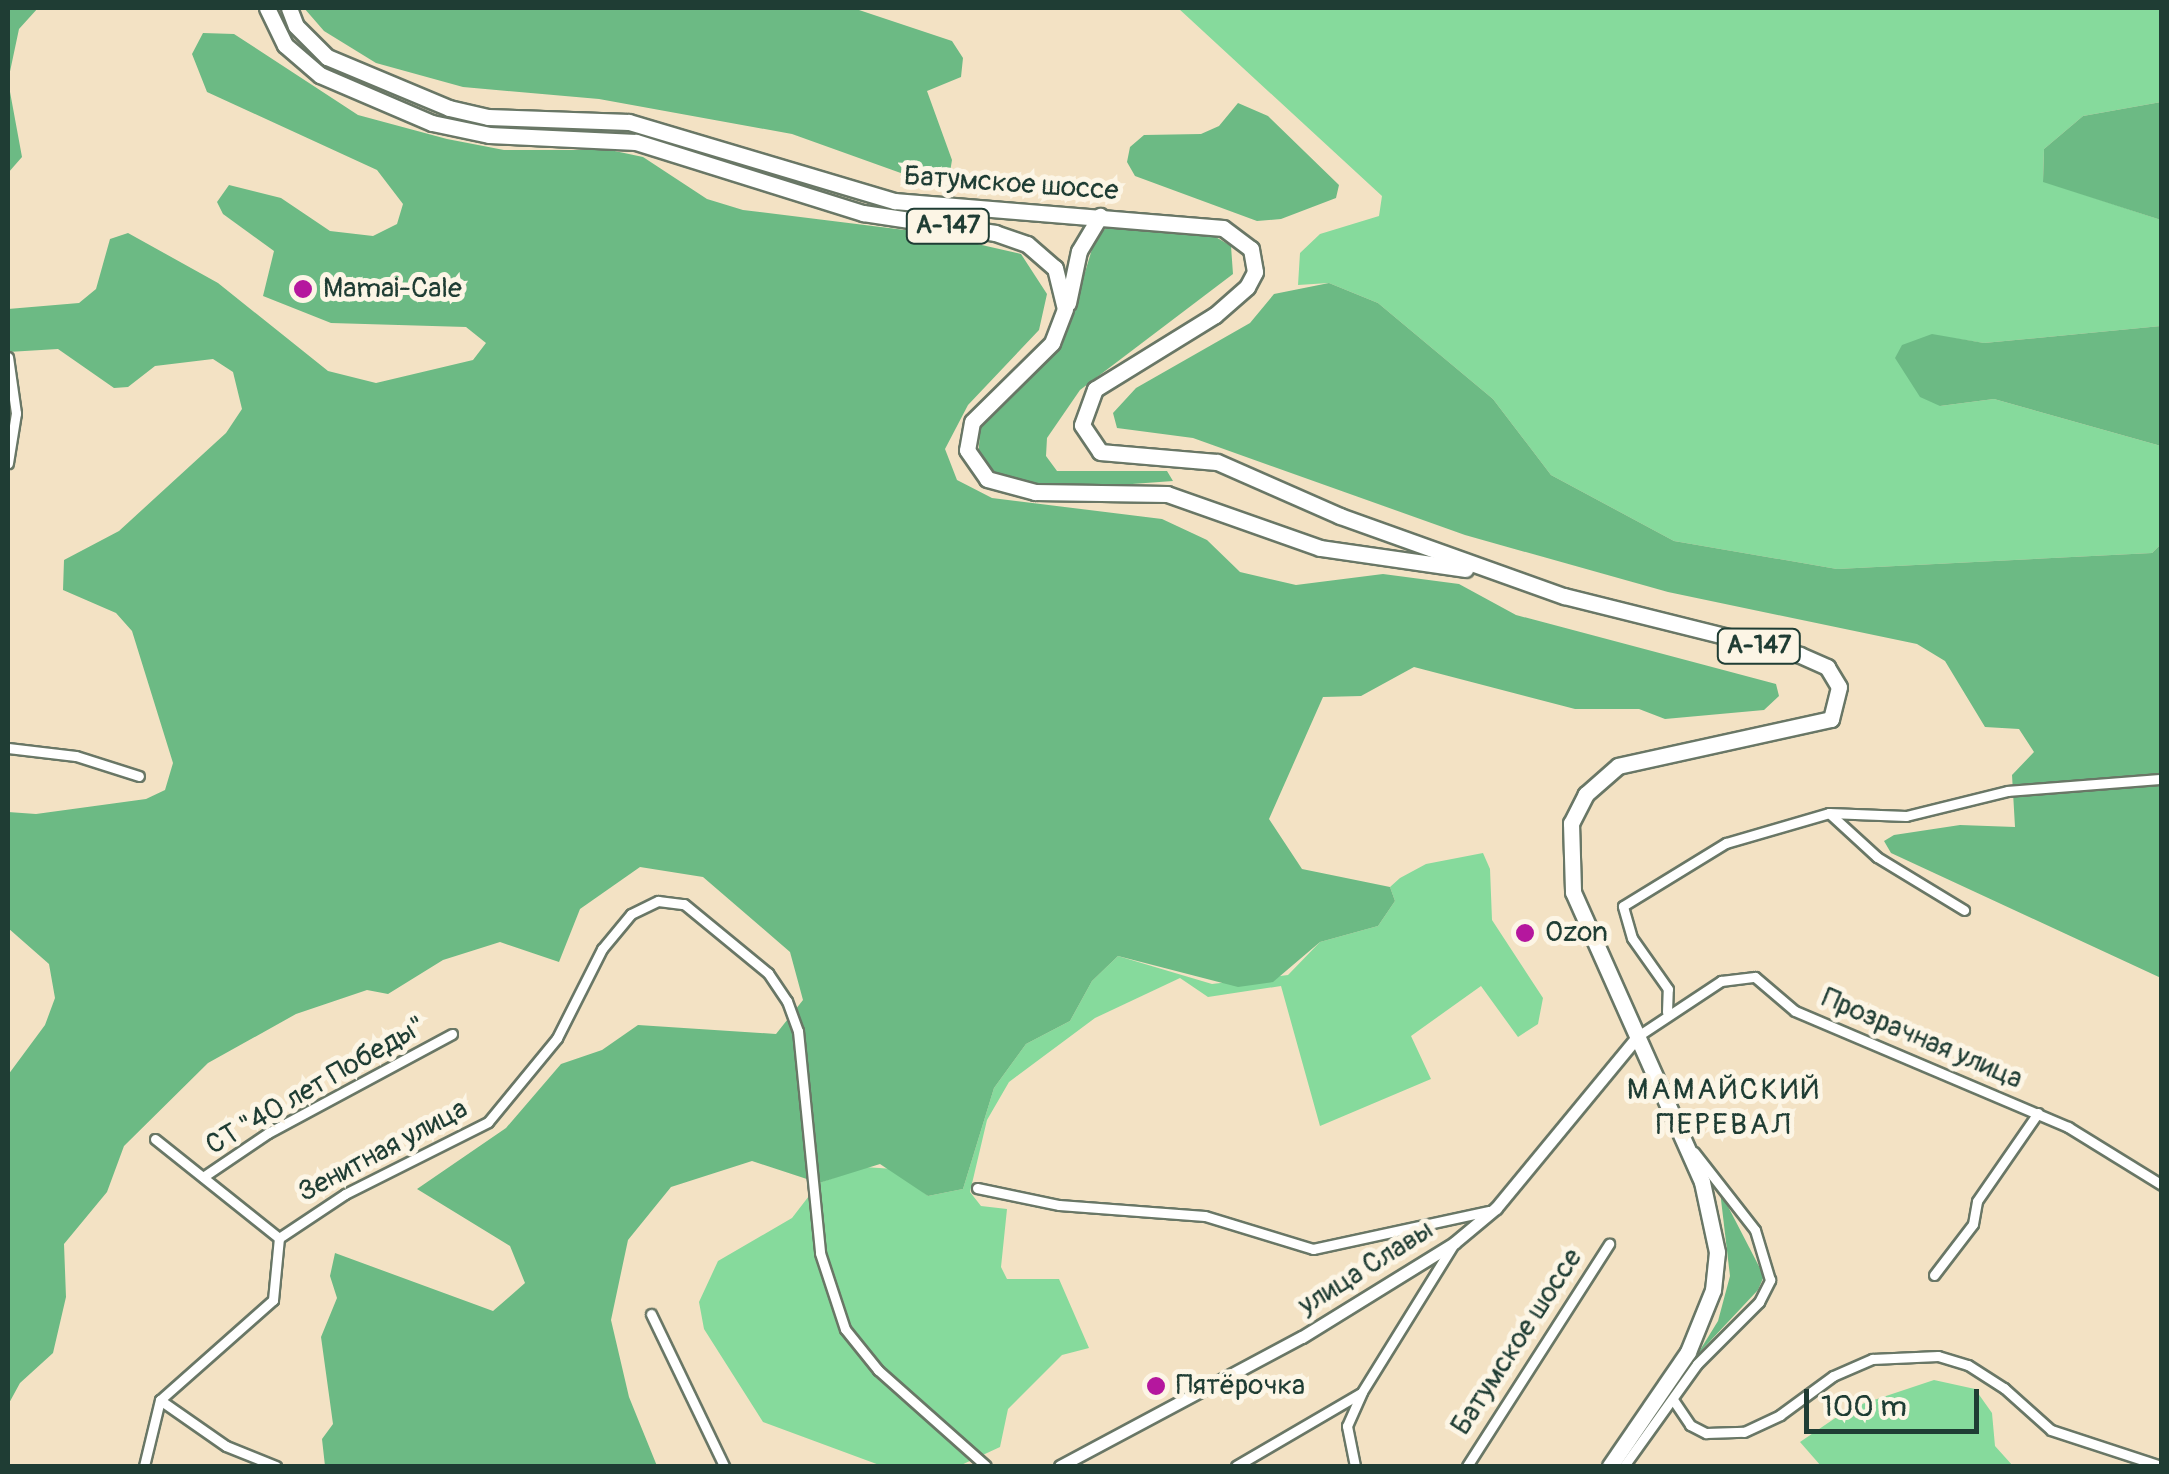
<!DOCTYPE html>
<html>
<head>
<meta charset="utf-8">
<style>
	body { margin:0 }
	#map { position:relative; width:2169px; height:1474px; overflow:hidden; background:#f3e2c4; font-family:Pangolin,sans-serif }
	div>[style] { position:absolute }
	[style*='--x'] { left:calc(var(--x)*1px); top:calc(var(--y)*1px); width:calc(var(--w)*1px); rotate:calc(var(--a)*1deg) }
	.green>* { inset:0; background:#86da9c }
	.forest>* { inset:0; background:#6cba84 }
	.roads { filter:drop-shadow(2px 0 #697766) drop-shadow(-2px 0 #697766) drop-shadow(0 2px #697766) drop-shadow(0 -2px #697766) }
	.minor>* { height:9px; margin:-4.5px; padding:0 4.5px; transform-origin:4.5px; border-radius:4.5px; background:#fff }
	.tertiary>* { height:11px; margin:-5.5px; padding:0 5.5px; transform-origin:5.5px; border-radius:5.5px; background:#fff }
	.trunk>* { height:15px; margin:-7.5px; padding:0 7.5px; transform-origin:7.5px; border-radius:7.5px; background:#fff }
	.dots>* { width:28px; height:28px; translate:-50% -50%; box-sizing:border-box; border:5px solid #fcf5e5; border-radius:50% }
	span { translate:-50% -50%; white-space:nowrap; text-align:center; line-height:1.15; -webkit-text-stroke:10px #fcf5e5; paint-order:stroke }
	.shield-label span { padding:2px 8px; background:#fcf5e5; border:2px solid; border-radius:8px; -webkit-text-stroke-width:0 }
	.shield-label { font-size:25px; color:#1f3d34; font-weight:700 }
	.street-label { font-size:28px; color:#1f3d34 }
	.poi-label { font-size:28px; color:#1f3d34 }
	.left { translate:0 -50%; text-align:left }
	.neighbourhood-label { font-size:30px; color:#1f3d34; letter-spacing:2.5px }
	.frame { position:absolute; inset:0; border:10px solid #1f3d34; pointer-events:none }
	.scale { position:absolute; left:1804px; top:1389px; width:175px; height:45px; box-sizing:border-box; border:5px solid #1f3d34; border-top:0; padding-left:12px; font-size:30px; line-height:35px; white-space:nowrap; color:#1f3d34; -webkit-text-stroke:8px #fcf5e5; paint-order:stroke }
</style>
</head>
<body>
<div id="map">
	<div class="green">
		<div style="clip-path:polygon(1178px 8px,2161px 8px,2161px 102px,2083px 116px,2044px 149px,2043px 181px,2161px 220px,2161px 326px,1984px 343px,1932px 335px,1940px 406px,1994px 399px,2161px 446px,2161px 544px,2152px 553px,1837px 569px,1674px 541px,1551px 475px,1493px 399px,1378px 303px,1329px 283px,1298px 285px,1300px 253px,1320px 234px,1379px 216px,1382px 196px)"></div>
		<div style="clip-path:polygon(1483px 853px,1490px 869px,1492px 920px,1543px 998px,1538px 1024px,1518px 1037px,1481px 986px,1411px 1036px,1431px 1079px,1320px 1126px,1281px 986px,1208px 997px,1180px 978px,1095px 1018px,1009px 1082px,987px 1120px,970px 1192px,981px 1206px,1007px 1209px,1001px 1267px,1007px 1279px,1059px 1279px,1089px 1348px,1062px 1355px,1008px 1409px,1000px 1447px,959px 1466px,882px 1466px,763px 1422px,704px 1329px,699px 1302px,718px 1261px,792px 1218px,819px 1183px,864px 1167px,894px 1169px,928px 1196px,963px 1189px,994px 1088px,1026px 1044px,1070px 1021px,1092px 981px,1118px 956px,1212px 984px,1288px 975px,1320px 942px,1378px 926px,1395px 901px,1390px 887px,1400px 878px,1426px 864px)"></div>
		<div style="clip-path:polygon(1934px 1380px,1975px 1389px,1992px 1413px,1995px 1446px,2013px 1466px,1821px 1466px,1800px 1442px,1850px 1408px)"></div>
	</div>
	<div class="forest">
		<div style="clip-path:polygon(8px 8px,38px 8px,19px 29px,8px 81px,22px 157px,8px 173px)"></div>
		<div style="clip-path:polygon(304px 8px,853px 8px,952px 41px,963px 58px,961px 77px,927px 91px,952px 160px,949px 178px,937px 186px,792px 134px,599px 99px,463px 87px,376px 63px,324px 31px)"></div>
		<div style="clip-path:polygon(203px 33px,234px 34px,358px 115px,447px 139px,504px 150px,610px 150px,643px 157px,707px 199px,743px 210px,929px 233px,1021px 254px,1047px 294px,1039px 330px,968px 405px,945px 449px,957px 480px,992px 498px,1162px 519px,1207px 540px,1240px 572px,1296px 585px,1383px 574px,1459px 584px,1516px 615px,1776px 684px,1779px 696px,1764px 710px,1665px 719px,1639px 709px,1575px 709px,1414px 667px,1361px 696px,1323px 697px,1269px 819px,1302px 869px,1390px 887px,1395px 901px,1378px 926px,1320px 942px,1273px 982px,1238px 987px,1118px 956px,1092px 981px,1070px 1021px,1026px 1044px,994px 1088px,963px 1189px,928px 1196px,880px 1164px,819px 1183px,752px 1161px,671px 1187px,628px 1240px,611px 1320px,629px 1397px,657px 1466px,325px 1466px,322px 1439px,333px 1424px,321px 1337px,337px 1298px,330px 1276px,335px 1253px,493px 1311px,525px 1283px,510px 1246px,417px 1189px,506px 1128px,561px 1064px,602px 1050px,638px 1025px,776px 1034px,803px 1000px,790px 952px,703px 877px,640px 867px,580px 909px,559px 962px,500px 942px,443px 960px,388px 994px,367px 990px,296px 1014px,208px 1063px,124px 1146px,107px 1192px,64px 1244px,66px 1297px,53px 1353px,20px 1383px,8px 1405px,8px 1075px,45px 1025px,55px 998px,49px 964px,8px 928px,8px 812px,36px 814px,146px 799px,165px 790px,173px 763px,132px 631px,116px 613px,63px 590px,64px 560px,119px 531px,226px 433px,242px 409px,233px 372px,213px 359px,155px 366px,128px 387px,114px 388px,58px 349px,8px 352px,8px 309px,79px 303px,96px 289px,110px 239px,128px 233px,218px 283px,328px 371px,376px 383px,473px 360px,486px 343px,466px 327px,331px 323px,263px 296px,274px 251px,223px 214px,217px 202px,229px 185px,281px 198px,330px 231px,373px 236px,397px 224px,403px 204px,377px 170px,207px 92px,192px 54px)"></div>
		<div style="clip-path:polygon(2161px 102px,2161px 220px,2043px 182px,2044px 149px,2083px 116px)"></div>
		<div style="clip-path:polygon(1238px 103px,1268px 116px,1339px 185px,1336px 198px,1281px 219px,1257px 221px,1135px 176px,1127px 162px,1130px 147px,1144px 135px,1201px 134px,1219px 126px)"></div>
		<div style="clip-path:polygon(1113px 223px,1176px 225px,1214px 236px,1231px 246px,1233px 274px,1080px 390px,1047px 438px,1046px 456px,1057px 471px,1167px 471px,1173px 481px,1064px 489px,1003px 480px,978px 460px,981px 417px,1068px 328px,1096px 236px)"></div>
		<div style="clip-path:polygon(1329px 283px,1378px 303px,1493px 399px,1551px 475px,1674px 541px,1837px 569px,2152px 553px,2161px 544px,2161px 978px,1891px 853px,1884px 841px,1894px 835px,1960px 825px,2015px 827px,2012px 775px,2034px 752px,2019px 729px,1985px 727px,1945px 661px,1917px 644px,1668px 592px,1465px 535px,1193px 438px,1117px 428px,1113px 413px,1136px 388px,1250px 323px,1274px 294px)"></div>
		<div style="clip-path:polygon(2161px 326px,2161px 446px,1994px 399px,1940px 406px,1920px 397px,1895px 358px,1902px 345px,1932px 334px,1984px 343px)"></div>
		<div style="clip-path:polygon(1720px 1191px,1764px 1276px,1758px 1290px,1697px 1355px,1718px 1321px,1730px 1276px)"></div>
	</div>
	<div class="roads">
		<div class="minor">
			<div style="--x:8;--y:357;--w:57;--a:81.9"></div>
			<div style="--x:16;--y:413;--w:51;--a:99.1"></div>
			<div style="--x:8;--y:748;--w:68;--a:6.7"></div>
			<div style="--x:76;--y:756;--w:66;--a:17.6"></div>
			<div style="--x:1829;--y:813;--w:65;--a:42.5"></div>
			<div style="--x:1877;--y:857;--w:102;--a:31.3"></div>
			<div style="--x:1667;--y:1012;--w:23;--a:-88"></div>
			<div style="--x:1668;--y:989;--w:62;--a:-125.2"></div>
			<div style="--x:1632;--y:938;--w:33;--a:-106"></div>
			<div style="--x:1623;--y:906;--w:121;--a:-31.5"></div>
			<div style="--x:1726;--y:843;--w:107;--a:-16.2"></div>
			<div style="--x:1829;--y:813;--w:77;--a:2.2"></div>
			<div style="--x:1906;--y:816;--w:105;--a:-13.8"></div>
			<div style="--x:2008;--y:791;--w:154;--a:-4.5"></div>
			<div style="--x:1638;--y:1036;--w:100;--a:-33.5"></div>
			<div style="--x:1721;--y:981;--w:34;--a:-7"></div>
			<div style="--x:1755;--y:977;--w:52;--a:40.4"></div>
			<div style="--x:1795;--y:1011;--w:297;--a:23"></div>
			<div style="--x:2068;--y:1127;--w:110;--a:31.7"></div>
			<div style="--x:155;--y:1139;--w:159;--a:38.6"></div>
			<div style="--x:203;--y:1177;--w:78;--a:-34.1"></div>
			<div style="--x:268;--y:1133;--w:209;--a:-28.3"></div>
			<div style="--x:977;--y:1188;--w:84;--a:11.7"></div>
			<div style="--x:1059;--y:1205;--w:146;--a:4.3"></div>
			<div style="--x:1205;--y:1216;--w:113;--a:17"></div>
			<div style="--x:1313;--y:1249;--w:180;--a:-12.2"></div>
			<div style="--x:279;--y:1238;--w:79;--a:-33.7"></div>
			<div style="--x:345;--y:1194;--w:160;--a:-26.7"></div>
			<div style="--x:488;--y:1122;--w:109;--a:-50.6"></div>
			<div style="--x:557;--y:1038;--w:100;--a:-63.2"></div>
			<div style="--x:602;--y:949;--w:45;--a:-50.4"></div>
			<div style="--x:631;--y:914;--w:30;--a:-26"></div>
			<div style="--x:658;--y:901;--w:26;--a:7"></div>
			<div style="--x:684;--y:904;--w:109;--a:39.4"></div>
			<div style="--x:768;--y:973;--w:34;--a:56"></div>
			<div style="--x:787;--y:1001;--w:32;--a:70"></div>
			<div style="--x:798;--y:1031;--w:223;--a:84.3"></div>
			<div style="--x:820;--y:1253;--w:80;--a:71.8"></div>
			<div style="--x:845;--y:1329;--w:53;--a:51.2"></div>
			<div style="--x:878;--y:1370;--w:144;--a:41.6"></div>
			<div style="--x:1934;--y:1275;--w:64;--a:-52.6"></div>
			<div style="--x:1973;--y:1224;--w:23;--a:-80"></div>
			<div style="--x:1977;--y:1201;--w:107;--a:-55.3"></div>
			<div style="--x:651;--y:1314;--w:169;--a:64.3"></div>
			<div style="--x:160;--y:1400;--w:80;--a:34.9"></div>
			<div style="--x:226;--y:1446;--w:54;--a:21.8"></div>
			<div style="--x:1674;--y:1401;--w:29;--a:56"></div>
			<div style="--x:1690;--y:1425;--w:18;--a:27"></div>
			<div style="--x:1706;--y:1433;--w:38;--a:-2"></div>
			<div style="--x:1744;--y:1432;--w:40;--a:-25"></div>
			<div style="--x:1780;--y:1415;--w:66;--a:-36.3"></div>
			<div style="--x:1833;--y:1376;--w:43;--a:-23.6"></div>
			<div style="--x:1872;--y:1359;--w:66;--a:-2.6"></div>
			<div style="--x:1938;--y:1356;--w:31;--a:17"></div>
			<div style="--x:1968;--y:1365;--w:43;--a:32.6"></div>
			<div style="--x:2004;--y:1388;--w:63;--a:41.8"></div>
			<div style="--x:2051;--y:1430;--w:116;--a:18.1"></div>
			<div style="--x:144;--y:1466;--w:68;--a:-76.4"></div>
			<div style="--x:160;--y:1400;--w:151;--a:-41.5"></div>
			<div style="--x:273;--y:1300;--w:62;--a:-84.5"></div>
			<div style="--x:1236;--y:1466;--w:143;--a:-30.3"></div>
			<div style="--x:1355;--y:1466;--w:41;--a:-101.3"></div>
			<div style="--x:1347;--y:1426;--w:37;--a:-66"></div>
			<div style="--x:1362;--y:1392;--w:173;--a:-58.2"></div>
			<div style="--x:1467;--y:1466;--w:264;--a:-57.4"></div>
			<div style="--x:1624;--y:1466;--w:125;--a:-54.4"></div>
			<div style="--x:1697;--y:1364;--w:88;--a:-45"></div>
			<div style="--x:1759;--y:1302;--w:25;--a:-63"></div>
			<div style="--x:1770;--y:1280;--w:52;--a:-106.7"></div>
			<div style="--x:1755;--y:1230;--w:99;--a:-128"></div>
		</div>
		<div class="tertiary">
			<div style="--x:1060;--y:1466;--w:274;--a:-28.1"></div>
			<div style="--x:1302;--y:1337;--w:179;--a:-31.7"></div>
			<div style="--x:1454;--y:1243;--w:55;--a:-39.8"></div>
			<div style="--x:1496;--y:1208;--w:223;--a:-50.5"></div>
		</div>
		<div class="trunk">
			<div style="--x:267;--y:8;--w:41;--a:64.1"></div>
			<div style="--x:285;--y:45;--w:46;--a:40.6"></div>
			<div style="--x:320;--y:75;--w:122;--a:23.2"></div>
			<div style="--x:432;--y:123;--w:58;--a:11.9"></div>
			<div style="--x:489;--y:135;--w:147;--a:2.7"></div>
			<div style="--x:636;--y:142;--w:238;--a:17.4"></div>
			<div style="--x:863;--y:213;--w:134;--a:8.6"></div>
			<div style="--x:995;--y:233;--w:34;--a:19"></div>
			<div style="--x:1027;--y:244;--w:37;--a:41"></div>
			<div style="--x:1055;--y:268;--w:42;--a:76.3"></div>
			<div style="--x:1065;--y:309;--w:36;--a:111"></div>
			<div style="--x:1052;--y:343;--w:112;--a:135.4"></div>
			<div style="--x:972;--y:422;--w:28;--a:100"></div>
			<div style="--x:967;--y:450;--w:35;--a:55"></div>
			<div style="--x:987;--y:479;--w:50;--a:15.2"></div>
			<div style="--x:1035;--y:492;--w:132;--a:0.9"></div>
			<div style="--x:1167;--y:494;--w:162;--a:19.4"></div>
			<div style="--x:1320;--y:548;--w:147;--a:8.2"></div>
			<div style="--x:289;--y:8;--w:19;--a:69"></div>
			<div style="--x:296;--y:26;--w:44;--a:45"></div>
			<div style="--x:327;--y:57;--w:132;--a:22.7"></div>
			<div style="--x:449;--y:108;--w:40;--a:13"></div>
			<div style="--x:488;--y:117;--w:141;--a:2"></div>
			<div style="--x:629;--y:122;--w:277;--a:16.6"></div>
			<div style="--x:894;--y:201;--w:330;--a:4.7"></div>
			<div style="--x:1223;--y:228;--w:35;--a:37"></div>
			<div style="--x:1251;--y:249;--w:23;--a:80"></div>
			<div style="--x:1255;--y:272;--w:17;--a:118"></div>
			<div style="--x:1247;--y:287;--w:43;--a:138.8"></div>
			<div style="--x:1215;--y:315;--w:141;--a:148.3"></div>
			<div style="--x:1095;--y:389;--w:38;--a:110"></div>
			<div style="--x:1082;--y:425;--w:32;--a:56"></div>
			<div style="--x:1100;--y:452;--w:117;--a:4.9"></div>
			<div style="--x:1217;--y:462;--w:134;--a:23.7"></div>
			<div style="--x:1340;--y:516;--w:238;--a:19.7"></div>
			<div style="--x:1564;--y:596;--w:243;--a:14"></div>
			<div style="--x:1800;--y:655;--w:30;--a:24"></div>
			<div style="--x:1827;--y:667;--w:23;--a:59"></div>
			<div style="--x:1839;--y:687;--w:33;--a:104"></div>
			<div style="--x:1831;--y:719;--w:218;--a:167.6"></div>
			<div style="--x:1618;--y:766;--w:43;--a:138.8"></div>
			<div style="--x:1586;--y:794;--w:33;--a:117"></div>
			<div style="--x:1571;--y:823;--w:69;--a:88.3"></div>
			<div style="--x:1573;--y:892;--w:317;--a:66"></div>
			<div style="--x:1702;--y:1182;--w:72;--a:77.9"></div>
			<div style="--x:1717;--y:1252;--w:38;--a:96"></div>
			<div style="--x:1713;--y:1290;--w:67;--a:112"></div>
			<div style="--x:1688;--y:1352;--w:138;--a:124.4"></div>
			<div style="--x:1068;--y:303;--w:53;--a:-78.1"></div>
			<div style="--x:1079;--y:251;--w:41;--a:-59"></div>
		</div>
	</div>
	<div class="dots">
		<div style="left:303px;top:289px;background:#b5179e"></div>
		<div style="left:1525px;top:933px;background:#b5179e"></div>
		<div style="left:1156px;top:1386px;background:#b5179e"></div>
	</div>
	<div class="shield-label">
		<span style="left:948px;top:226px">А-147</span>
		<span style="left:1759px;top:646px">А-147</span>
	</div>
	<div class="street-label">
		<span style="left:1011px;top:184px;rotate:4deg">Батумское шоссе</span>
		<span style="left:1922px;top:1039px;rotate:23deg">Прозрачная улица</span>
		<span style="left:316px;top:1086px;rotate:-30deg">СТ "40 лет Победы"</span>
		<span style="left:383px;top:1151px;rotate:-28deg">Зенитная улица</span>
		<span style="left:1366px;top:1268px;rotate:-32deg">улица Славы</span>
		<span style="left:1517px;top:1342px;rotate:-57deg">Батумское шоссе</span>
	</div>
	<div class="poi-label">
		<span class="left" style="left:323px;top:289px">Mamai-Cale</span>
		<span class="left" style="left:1545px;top:933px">Ozon</span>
		<span class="left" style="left:1176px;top:1386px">Пятёрочка</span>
	</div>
	<div class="neighbourhood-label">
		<span style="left:1724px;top:1107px">МАМАЙСКИЙ<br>ПЕРЕВАЛ</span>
	</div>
	<div class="frame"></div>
	<div class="scale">100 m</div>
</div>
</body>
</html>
